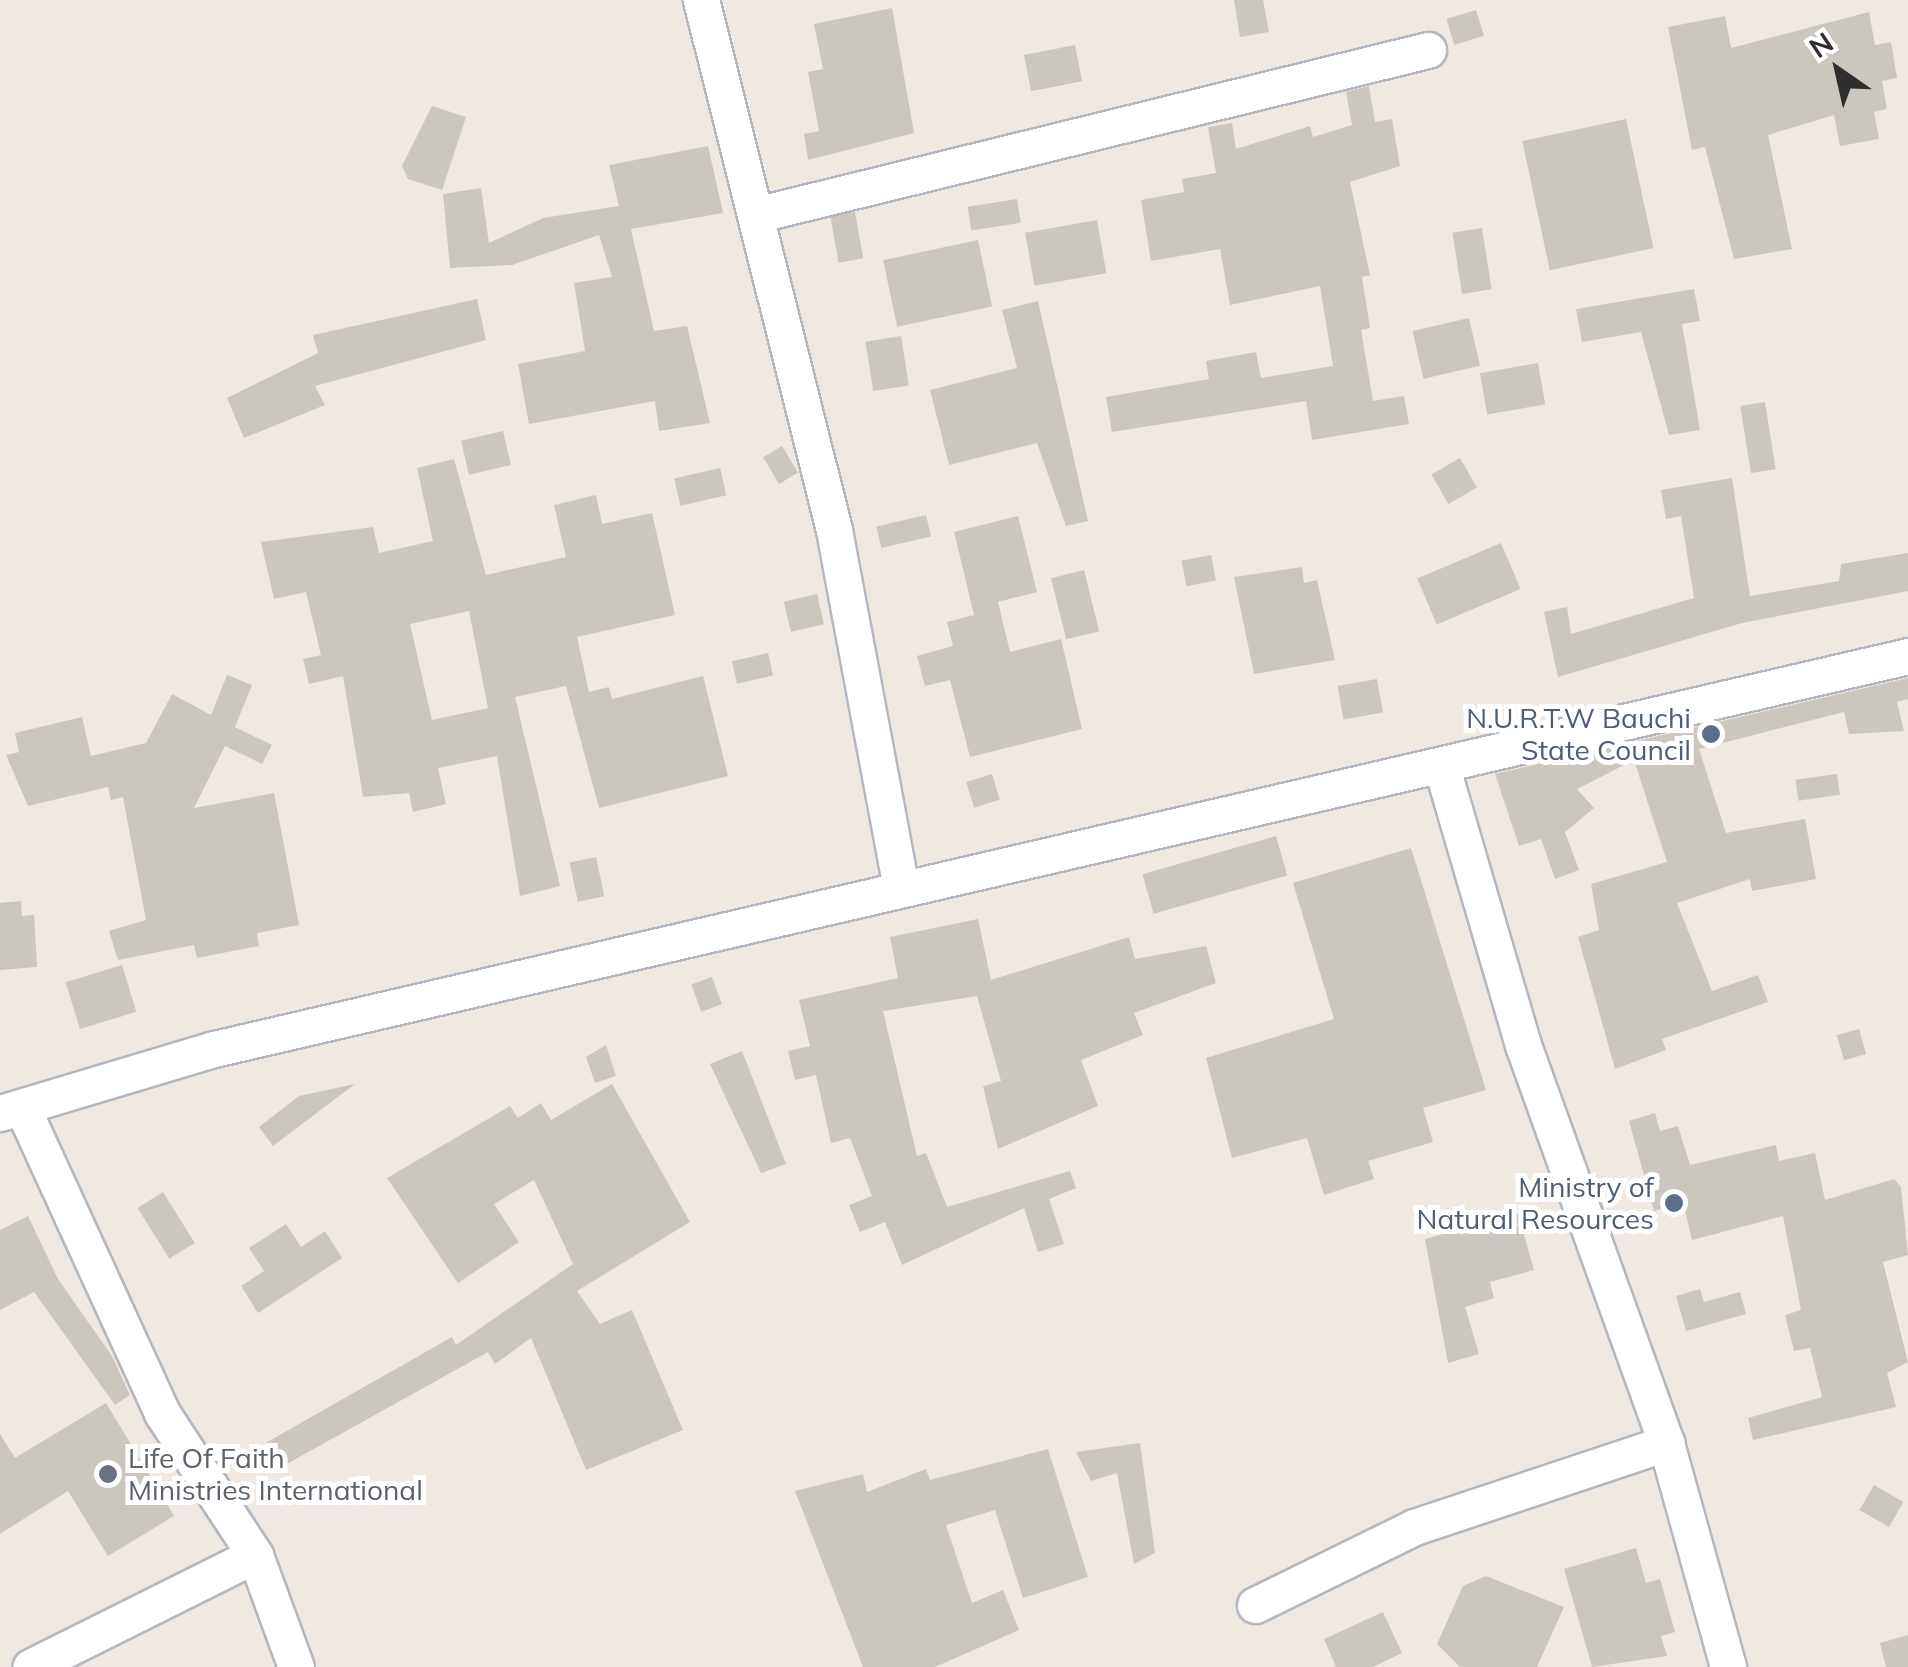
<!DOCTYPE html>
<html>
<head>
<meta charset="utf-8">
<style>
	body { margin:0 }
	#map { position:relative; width:1908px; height:1667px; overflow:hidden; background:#efe9e1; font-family:Mulish,sans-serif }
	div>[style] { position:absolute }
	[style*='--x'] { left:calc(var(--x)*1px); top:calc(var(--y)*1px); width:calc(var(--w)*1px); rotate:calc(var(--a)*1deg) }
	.building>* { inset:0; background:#cbc7bf; transform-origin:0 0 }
	.roads { filter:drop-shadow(2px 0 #b4b7c1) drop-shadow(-2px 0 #b4b7c1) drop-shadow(0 2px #b4b7c1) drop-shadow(0 -2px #b4b7c1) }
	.minor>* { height:35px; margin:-17.5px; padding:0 17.5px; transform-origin:17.5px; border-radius:17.5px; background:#fff }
	.dots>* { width:28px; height:28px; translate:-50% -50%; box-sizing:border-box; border:5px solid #fff; border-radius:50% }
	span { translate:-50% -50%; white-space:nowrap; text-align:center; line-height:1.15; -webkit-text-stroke:10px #fff; paint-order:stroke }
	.service-label { font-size:28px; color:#4e5e75 }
	.right { translate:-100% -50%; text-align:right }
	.worship-label { font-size:28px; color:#5b616d }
	.left { translate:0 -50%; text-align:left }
	.north { position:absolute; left:1788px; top:20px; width:100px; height:100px; -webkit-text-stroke:8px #fff; paint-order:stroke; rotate:326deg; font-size:28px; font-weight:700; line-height:40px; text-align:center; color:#2e2e2e }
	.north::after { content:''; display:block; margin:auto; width:35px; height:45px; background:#2e2e2e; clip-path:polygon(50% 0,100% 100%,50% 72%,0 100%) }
</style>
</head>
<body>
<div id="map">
	<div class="building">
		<div style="clip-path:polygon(1234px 0,1263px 0,1269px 32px,1240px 37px)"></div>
		<div style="clip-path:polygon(892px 8px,914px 133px,808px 160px,804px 134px,819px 131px,808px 72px,823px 69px,814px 24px)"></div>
		<div style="left:1476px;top:10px;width:27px;height:31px;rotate:73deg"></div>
		<div style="clip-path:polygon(1869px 12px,1875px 45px,1891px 42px,1897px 78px,1882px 81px,1887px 109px,1874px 112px,1879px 139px,1840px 146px,1834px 115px,1768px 135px,1792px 249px,1734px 259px,1705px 147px,1692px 150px,1668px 27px,1725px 16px,1731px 48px)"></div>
		<div style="left:1075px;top:45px;width:37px;height:52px;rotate:79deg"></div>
		<div style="clip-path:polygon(1369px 86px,1375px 122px,1392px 119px,1400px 166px,1350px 182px,1370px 275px,1362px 277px,1370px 328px,1361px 330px,1373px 401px,1404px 396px,1409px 424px,1312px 440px,1306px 401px,1112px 432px,1106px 397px,1209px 379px,1206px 361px,1256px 352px,1261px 378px,1333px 366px,1320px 286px,1230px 305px,1220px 249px,1151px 261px,1141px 200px,1184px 192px,1182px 179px,1216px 173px,1208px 127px,1232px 123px,1236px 149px,1310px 126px,1313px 137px,1352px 125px,1346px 92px)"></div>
		<div style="clip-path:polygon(432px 106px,466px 117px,442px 190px,408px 179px,402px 166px)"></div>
		<div style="left:1626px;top:119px;width:132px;height:106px;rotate:78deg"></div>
		<div style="clip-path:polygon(708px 146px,723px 213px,631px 229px,654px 331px,687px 326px,710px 423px,659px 431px,655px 401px,529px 424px,518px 364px,585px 351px,574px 283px,612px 277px,599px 235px,512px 265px,450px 268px,443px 194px,481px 188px,489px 243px,543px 218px,619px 206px,609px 165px)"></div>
		<div style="left:1017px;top:199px;width:24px;height:50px;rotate:81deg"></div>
		<div style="left:855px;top:212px;width:47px;height:25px;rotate:80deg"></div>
		<div style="left:1097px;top:220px;width:54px;height:73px;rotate:80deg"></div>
		<div style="left:1482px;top:228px;width:62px;height:30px;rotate:81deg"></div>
		<div style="left:978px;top:240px;width:68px;height:97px;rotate:78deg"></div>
		<div style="clip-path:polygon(1694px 289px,1700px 321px,1682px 324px,1700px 430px,1669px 435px,1641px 332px,1582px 342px,1576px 309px)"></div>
		<div style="clip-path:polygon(477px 299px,486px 340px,315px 386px,325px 405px,244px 438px,227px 398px,318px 353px,313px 335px)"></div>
		<div style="clip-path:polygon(1038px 301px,1088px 521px,1066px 526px,1037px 443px,949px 465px,930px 390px,1017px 368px,1002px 310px)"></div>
		<div style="left:1469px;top:318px;width:49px;height:58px;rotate:77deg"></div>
		<div style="left:901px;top:336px;width:50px;height:36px;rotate:81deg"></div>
		<div style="left:1538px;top:363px;width:42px;height:59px;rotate:80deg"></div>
		<div style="left:1765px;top:402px;width:68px;height:25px;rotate:81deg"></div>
		<div style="left:503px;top:431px;width:35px;height:43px;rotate:77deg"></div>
		<div style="left:782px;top:446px;width:31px;height:22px;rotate:59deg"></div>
		<div style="left:1460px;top:458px;width:34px;height:33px;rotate:60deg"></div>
		<div style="clip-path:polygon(evenodd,454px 459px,486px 575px,566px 557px,554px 505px,596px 495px,602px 524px,652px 513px,675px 615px,577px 637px,589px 692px,609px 687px,612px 699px,703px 676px,728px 776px,599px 808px,566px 686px,515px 697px,560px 886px,520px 896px,497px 756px,438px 768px,446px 804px,413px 812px,409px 793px,363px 797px,343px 676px,309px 684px,303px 659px,321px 655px,306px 592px,274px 599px,261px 542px,373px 527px,379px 553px,433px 541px,417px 468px,454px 459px,469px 611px,488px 708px,432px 720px,410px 624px,469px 611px)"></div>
		<div style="left:720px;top:468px;width:28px;height:47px;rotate:77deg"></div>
		<div style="clip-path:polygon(1732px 478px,1750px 596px,1839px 581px,1841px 564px,1908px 553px,1908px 591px,1742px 623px,1558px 677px,1544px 612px,1567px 607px,1571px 634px,1694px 598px,1681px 516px,1666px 519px,1661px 490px)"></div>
		<div style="left:926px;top:515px;width:22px;height:51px;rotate:77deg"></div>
		<div style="clip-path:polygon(1018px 516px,1037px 592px,998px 602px,1010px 652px,1061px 639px,1082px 729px,970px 757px,950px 680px,925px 686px,917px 656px,953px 646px,947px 622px,974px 615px,954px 532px)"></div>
		<div style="left:1501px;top:543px;width:50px;height:91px;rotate:67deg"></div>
		<div style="left:1211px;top:555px;width:26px;height:30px;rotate:79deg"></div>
		<div style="clip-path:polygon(1302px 567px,1304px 583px,1317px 580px,1335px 660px,1254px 674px,1234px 577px)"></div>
		<div style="left:1084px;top:570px;width:63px;height:34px;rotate:76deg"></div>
		<div style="left:817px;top:594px;width:31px;height:34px;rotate:77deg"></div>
		<div style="left:768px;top:653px;width:23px;height:37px;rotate:77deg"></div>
		<div style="clip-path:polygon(227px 675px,252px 685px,235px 727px,272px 745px,262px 764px,225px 746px,194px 808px,274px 793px,299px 925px,257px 933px,259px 946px,197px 958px,194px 945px,118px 960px,109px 931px,146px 920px,123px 797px,111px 800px,108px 787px,28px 806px,6px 755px,19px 752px,15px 733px,82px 717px,91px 756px,146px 743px,172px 694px,211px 715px)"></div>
		<div style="clip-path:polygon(1908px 678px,1908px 699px,1897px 702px,1904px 731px,1849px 734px,1844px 712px,1699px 749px,1726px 833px,1805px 819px,1816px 879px,1752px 891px,1750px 879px,1677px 903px,1712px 991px,1758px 975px,1768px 1002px,1662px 1039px,1666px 1050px,1615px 1069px,1578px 937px,1599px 930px,1591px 884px,1667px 862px,1634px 760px,1577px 789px,1594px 808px,1565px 832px,1579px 870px,1555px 879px,1541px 839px,1519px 846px,1495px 774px)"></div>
		<div style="left:1377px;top:679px;width:34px;height:40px;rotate:80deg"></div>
		<div style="left:992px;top:774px;width:27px;height:27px;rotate:73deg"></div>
		<div style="left:1837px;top:774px;width:21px;height:42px;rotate:82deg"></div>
		<div style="left:1276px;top:836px;width:41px;height:139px;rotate:74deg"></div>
		<div style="clip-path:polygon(1411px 848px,1486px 1090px,1423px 1108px,1433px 1142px,1368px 1161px,1374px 1179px,1324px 1195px,1307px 1138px,1232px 1158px,1206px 1058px,1334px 1019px,1293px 883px)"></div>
		<div style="left:596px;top:857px;width:40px;height:27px;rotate:78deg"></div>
		<div style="clip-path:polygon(21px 901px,22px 916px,34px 915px,37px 967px,0 970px,0 903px)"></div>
		<div style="clip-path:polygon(978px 919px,991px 980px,1129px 937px,1135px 959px,1206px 946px,1216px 983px,1134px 1013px,1143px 1035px,1081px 1060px,1098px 1106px,998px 1149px,983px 1086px,1001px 1081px,977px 996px,883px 1011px,917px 1156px,926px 1153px,947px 1207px,1070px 1171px,1076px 1188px,1049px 1199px,1064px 1244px,1038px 1252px,1024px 1208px,902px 1265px,885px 1222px,860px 1232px,849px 1205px,872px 1196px,850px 1138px,831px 1143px,816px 1075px,795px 1080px,788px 1051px,810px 1046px,799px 1000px,898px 978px,890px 937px)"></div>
		<div style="left:122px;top:965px;width:49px;height:59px;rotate:73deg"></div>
		<div style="left:712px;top:977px;width:29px;height:22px;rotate:70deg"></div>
		<div style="left:1859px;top:1029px;width:26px;height:23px;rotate:74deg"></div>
		<div style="clip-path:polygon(606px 1045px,616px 1076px,595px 1083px,586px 1057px)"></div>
		<div style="clip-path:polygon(742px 1051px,786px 1164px,761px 1173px,710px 1064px)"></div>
		<div style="clip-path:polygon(355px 1084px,273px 1146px,259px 1127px,299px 1096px)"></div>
		<div style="clip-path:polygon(612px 1084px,690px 1222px,577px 1291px,600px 1324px,632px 1310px,683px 1430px,586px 1470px,531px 1338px,495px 1364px,488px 1352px,276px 1470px,262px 1445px,452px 1337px,456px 1345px,573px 1264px,534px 1180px,494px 1204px,519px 1242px,458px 1283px,387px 1178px,510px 1106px,518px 1118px,541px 1103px,551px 1120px)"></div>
		<div style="clip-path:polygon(1655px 1113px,1660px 1131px,1678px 1126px,1690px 1165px,1776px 1145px,1779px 1161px,1815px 1153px,1825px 1200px,1894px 1179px,1901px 1187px,1908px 1255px,1883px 1262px,1908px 1362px,1887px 1373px,1896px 1407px,1753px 1440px,1748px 1418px,1822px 1397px,1810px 1348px,1794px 1351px,1785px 1315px,1801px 1310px,1783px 1216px,1692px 1240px,1683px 1202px,1654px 1211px,1629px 1121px)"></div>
		<div style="left:163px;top:1192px;width:60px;height:30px;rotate:58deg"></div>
		<div style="clip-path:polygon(1518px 1214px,1534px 1270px,1490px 1282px,1494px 1298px,1465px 1307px,1479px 1354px,1448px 1363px,1425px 1239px)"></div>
		<div style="clip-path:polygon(28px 1216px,58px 1279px,112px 1356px,130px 1395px,115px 1405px,34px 1292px,0 1310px,0 1230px)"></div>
		<div style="clip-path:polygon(286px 1224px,301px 1247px,325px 1231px,342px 1258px,258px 1313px,241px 1286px,264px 1271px,249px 1248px)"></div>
		<div style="clip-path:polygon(1700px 1289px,1704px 1302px,1740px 1292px,1746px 1314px,1686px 1331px,1676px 1296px)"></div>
		<div style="clip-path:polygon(106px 1403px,174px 1516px,108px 1556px,68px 1491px,0 1534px,0 1434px,15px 1458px)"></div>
		<div style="clip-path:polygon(1140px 1443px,1155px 1553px,1134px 1564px,1117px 1473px,1091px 1481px,1076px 1452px)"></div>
		<div style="clip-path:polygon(1048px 1449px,1088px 1577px,1023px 1598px,995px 1510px,946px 1525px,972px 1603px,1003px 1590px,1019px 1630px,935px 1667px,863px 1667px,795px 1491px,863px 1474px,867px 1492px,926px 1469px,930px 1480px)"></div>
		<div style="left:1874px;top:1485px;width:34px;height:29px;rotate:30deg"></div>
		<div style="clip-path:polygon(1636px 1548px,1646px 1583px,1660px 1579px,1675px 1632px,1661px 1636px,1667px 1656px,1592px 1667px,1564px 1569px)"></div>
		<div style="clip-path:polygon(1486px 1576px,1564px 1607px,1537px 1667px,1460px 1667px,1437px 1644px,1463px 1586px)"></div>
		<div style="clip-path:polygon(1383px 1612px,1402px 1653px,1373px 1667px,1336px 1667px,1324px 1639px)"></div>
		<div style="clip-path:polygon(1908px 1635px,1908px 1667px,1886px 1667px,1880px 1643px)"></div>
	</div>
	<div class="roads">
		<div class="minor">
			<div style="--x:701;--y:0;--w:546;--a:75.91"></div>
			<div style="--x:834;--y:530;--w:363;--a:79.4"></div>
			<div style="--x:755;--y:215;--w:693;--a:-13.78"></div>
			<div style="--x:1442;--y:768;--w:289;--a:73.7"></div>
			<div style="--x:1523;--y:1045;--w:423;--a:70.2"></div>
			<div style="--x:1666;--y:1443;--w:232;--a:74.5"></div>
			<div style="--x:22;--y:1107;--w:337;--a:65.4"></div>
			<div style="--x:162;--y:1413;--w:170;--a:56.8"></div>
			<div style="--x:255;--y:1555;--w:251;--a:153.5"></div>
			<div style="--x:0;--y:1113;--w:223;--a:-16.7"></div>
			<div style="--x:214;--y:1049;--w:1739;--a:-13.06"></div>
			<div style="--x:255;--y:1555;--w:119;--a:69.9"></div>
			<div style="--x:1255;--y:1605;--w:177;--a:-26.1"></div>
			<div style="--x:1414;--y:1527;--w:266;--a:-18.4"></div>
		</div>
	</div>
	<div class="dots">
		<div style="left:1711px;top:734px;background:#5c6f8a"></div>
		<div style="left:1674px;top:1203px;background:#5c6f8a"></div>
		<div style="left:108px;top:1474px;background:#6b7280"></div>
	</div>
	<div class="service-label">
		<span class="right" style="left:1691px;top:734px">N.U.R.T.W Bauchi<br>State Council</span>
		<span class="right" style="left:1654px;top:1203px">Ministry of<br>Natural Resources</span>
	</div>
	<div class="worship-label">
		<span class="left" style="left:128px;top:1474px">Life Of Faith<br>Ministries International</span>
	</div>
	<div class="north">N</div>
</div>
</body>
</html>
